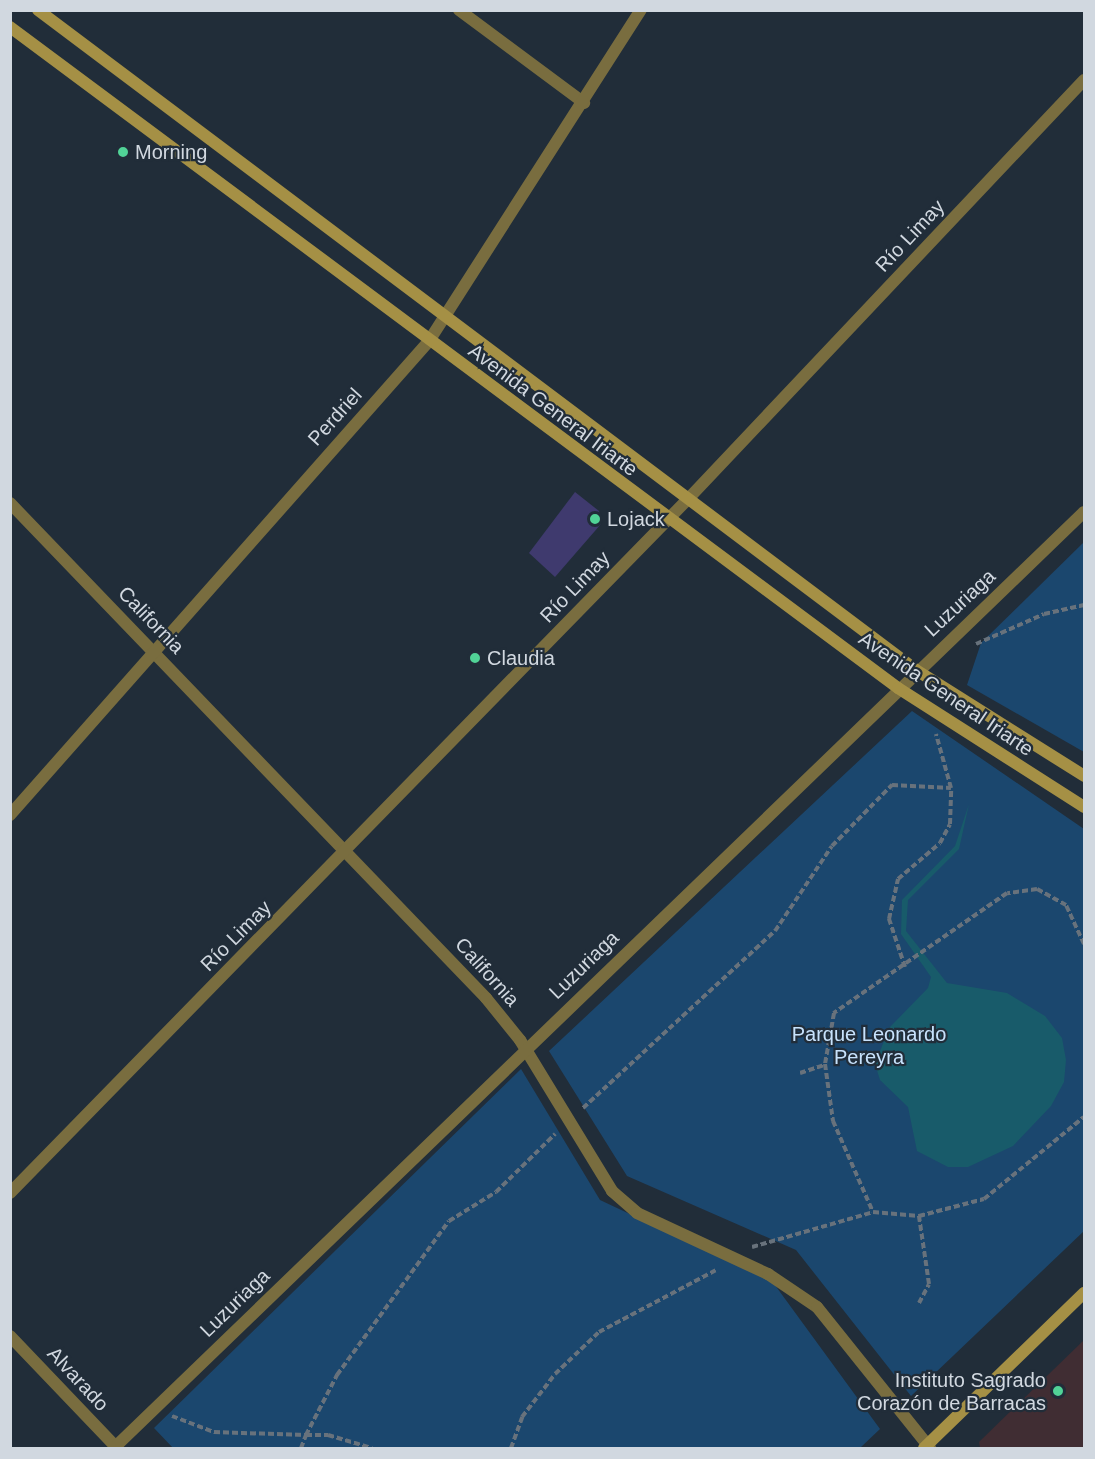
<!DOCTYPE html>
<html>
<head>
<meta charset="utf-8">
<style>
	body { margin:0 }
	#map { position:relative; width:1095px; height:1459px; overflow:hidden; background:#212d39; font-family:Helvetica,sans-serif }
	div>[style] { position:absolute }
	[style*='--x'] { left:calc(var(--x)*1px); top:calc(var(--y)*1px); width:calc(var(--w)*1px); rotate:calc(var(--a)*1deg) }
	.education>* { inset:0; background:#402d33 }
	.green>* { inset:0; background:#1b476e }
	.water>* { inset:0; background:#185b6a }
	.building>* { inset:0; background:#3f3a6e }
	.path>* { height:4px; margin-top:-2px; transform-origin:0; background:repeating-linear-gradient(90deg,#68727c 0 6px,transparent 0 9px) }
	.street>* { height:12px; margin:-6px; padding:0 6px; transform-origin:6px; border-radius:6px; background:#796d3f }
	.secondary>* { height:12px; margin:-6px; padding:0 6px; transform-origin:6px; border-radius:6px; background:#a59045 }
	.dots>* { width:16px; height:16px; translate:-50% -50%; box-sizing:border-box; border:3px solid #212d39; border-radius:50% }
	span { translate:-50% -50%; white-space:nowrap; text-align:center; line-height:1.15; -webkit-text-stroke:4.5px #212d39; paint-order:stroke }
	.poi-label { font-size:20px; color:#d1d8e0 }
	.left { translate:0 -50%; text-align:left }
	.right { translate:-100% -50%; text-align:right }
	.street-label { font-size:20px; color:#d1d8e0 }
	.park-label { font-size:20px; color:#c7e2fc }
	.frame { position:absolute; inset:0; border:12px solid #d1d8e0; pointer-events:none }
</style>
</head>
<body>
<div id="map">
	<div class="education">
		<div style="clip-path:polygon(1084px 1340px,1084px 1448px,980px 1448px,979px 1442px)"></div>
	</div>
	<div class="green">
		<div style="clip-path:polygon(1084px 542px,1084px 752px,967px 685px,981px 643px)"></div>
		<div style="clip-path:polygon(912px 711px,1084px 829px,1084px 1231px,911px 1396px,796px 1250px,627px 1176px,549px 1051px)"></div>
		<div style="clip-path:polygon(521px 1069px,600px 1200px,772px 1281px,880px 1429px,860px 1448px,173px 1448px,154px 1428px)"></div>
	</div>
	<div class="water">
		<div style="clip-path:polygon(969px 804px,959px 849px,908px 900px,906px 931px,947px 983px,1007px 993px,1045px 1016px,1062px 1038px,1066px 1060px,1064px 1082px,1051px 1106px,1013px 1146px,968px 1167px,948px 1167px,917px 1151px,908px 1107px,880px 1080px,875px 1064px,889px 1028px,928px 988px,931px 977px,901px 934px,902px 900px,955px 846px)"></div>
	</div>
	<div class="building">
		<div style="clip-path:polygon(575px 492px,599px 511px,601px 524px,555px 577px,529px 553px)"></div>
	</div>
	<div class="path">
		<div style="--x:976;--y:644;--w:74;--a:-23.8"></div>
		<div style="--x:1044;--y:614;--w:41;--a:-12.7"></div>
		<div style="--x:1084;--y:944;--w:43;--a:-114.8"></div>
		<div style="--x:1066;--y:905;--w:33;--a:-151"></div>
		<div style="--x:1037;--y:889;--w:30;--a:172"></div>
		<div style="--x:1007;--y:893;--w:211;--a:145.3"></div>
		<div style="--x:834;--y:1013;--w:52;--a:100"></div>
		<div style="--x:825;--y:1064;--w:58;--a:82"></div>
		<div style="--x:833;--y:1121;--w:99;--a:66.3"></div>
		<div style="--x:873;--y:1212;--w:46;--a:5"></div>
		<div style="--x:919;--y:1216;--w:67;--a:-14.7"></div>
		<div style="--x:984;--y:1199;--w:129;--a:-39.4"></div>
		<div style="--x:905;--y:967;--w:51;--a:-108.4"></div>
		<div style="--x:889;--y:919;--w:41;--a:-77.3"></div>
		<div style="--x:898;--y:879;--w:55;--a:-40.6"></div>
		<div style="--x:940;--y:843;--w:21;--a:-62"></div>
		<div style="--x:950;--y:824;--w:36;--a:-88"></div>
		<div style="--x:951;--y:788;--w:56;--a:-105.5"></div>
		<div style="--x:800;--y:1073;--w:26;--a:-18"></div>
		<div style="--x:583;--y:1108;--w:261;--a:-42.7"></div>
		<div style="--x:775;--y:931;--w:102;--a:-56.2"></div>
		<div style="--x:832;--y:846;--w:86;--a:-45.5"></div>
		<div style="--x:892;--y:785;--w:59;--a:2.9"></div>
		<div style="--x:752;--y:1247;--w:126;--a:-16.1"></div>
		<div style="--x:919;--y:1303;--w:21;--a:-62"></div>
		<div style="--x:929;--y:1284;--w:69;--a:-98.4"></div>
		<div style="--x:172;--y:1416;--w:45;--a:20.9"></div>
		<div style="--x:214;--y:1432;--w:92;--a:1.9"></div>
		<div style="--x:306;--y:1435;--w:68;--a:-62.7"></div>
		<div style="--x:337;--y:1375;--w:190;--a:-54"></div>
		<div style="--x:449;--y:1221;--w:55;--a:-31.7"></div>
		<div style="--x:496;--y:1192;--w:83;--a:-44.5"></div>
		<div style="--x:301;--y:1448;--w:14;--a:-69"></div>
		<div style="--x:306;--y:1435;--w:22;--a:0"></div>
		<div style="--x:328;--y:1435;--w:46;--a:16.5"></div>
		<div style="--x:511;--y:1448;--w:33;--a:-70"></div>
		<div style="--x:522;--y:1417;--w:54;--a:-52.5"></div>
		<div style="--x:555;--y:1374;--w:61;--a:-43.7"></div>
		<div style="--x:599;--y:1332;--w:132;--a:-27.9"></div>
	</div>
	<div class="street">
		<div style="--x:459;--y:10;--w:156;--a:36.6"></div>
		<div style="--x:10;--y:503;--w:687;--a:46.12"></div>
		<div style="--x:486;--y:998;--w:54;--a:51"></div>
		<div style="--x:520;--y:1040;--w:177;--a:58.6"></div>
		<div style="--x:612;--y:1191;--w:33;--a:41"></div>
		<div style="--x:637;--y:1213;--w:145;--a:25"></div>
		<div style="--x:768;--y:1274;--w:59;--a:34"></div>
		<div style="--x:817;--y:1307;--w:181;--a:51.3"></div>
		<div style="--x:10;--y:815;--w:633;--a:-48.52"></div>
		<div style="--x:429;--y:341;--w:393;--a:-57.4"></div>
		<div style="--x:10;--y:1193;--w:972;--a:-45.67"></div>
		<div style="--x:689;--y:498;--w:575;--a:-46.62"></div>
		<div style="--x:10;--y:1336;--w:155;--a:46.3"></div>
		<div style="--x:114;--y:1448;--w:1348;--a:-43.98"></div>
	</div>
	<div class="secondary">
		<div style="--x:38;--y:10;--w:1098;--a:36.93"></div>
		<div style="--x:916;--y:670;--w:199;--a:32.2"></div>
		<div style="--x:10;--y:27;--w:1107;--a:36.66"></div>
		<div style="--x:898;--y:688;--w:221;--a:32.6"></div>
		<div style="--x:924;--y:1448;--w:223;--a:-44.1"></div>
	</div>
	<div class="dots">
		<div style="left:123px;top:152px;background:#51d397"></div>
		<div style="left:595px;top:519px;background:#51d397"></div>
		<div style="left:475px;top:658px;background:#51d397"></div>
		<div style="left:1058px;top:1391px;background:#51d397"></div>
	</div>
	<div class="poi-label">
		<span class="left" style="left:135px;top:152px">Morning</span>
		<span class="left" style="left:607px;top:519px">Lojack</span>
		<span class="left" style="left:487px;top:658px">Claudia</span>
		<span class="right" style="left:1046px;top:1392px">Instituto Sagrado<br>Corazón de Barracas</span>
	</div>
	<div class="street-label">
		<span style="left:910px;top:236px;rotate:-47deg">Río Limay</span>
		<span style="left:553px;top:410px;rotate:37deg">Avenida General Iriarte</span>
		<span style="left:335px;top:417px;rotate:-48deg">Perdriel</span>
		<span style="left:575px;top:587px;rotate:-46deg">Río Limay</span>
		<span style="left:960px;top:603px;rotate:-43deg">Luzuriaga</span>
		<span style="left:151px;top:620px;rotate:46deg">California</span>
		<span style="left:946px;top:694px;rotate:34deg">Avenida General Iriarte</span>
		<span style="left:236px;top:936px;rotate:-45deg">Río Limay</span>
		<span style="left:584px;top:965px;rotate:-44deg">Luzuriaga</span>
		<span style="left:487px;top:972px;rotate:48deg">California</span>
		<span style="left:235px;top:1303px;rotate:-44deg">Luzuriaga</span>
		<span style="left:78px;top:1379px;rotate:47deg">Alvarado</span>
	</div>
	<div class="park-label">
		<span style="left:869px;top:1046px">Parque Leonardo<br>Pereyra</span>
	</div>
	<div class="frame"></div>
</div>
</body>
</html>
